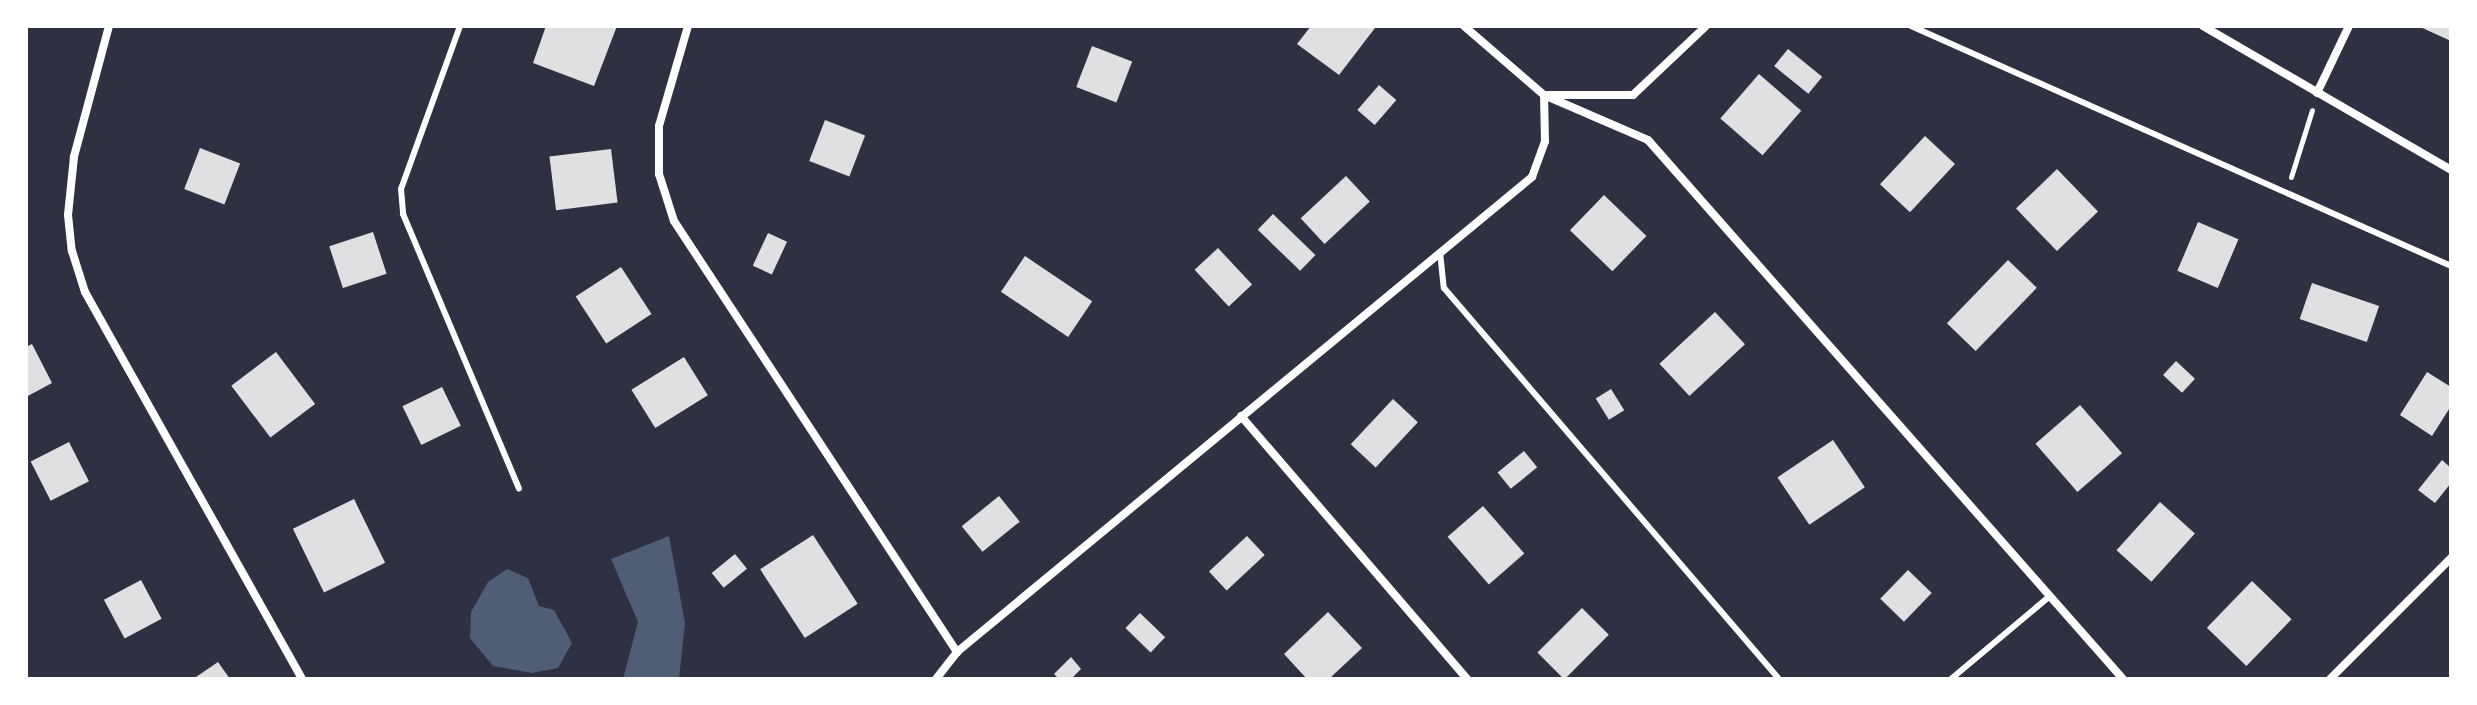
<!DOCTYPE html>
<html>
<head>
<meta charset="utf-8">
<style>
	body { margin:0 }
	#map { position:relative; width:2477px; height:705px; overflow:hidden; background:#2d3142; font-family:"Noto Sans",sans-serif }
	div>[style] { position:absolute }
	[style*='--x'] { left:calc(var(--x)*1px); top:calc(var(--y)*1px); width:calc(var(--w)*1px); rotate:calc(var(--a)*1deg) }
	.water>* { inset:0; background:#4f5d75 }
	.building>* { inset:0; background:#e0e0e3; transform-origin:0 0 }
	.path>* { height:5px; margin:-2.5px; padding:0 2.5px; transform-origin:2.5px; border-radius:2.5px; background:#fff }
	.service>* { height:6px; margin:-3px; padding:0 3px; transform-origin:3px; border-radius:3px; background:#fff }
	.minor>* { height:8px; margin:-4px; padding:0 4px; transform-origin:4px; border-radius:4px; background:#fff }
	span { translate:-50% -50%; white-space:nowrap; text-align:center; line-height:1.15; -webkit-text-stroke:6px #fff; paint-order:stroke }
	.frame { position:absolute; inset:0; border:28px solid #fff; pointer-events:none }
</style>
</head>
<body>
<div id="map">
	<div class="water">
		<div style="clip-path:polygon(669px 536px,685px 623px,679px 679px,623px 679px,638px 622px,611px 559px)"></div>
		<div style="clip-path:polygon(507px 569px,528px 578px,539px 606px,554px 610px,572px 643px,558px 668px,532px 673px,493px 666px,470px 638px,471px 612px,488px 582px)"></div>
	</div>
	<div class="building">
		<div style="clip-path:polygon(546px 26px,617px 26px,594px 86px,533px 63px)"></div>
		<div style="clip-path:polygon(1311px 26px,1372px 26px,1375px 28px,1339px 75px,1297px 44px)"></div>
		<div style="clip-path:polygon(2418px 26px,2451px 26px,2451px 41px)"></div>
		<div style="left:1092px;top:46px;width:43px;height:44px;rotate:21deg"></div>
		<div style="left:1788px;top:49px;width:44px;height:22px;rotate:39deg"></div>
		<div style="left:1759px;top:74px;width:56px;height:59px;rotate:41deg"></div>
		<div style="left:1379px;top:85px;width:23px;height:33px;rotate:41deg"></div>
		<div style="left:825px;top:120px;width:43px;height:44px;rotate:21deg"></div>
		<div style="left:1925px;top:136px;width:41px;height:66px;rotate:43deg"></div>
		<div style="left:200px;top:148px;width:43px;height:44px;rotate:21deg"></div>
		<div style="left:611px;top:149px;width:54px;height:62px;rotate:83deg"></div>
		<div style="left:2057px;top:169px;width:59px;height:57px;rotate:46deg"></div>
		<div style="left:1346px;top:176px;width:35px;height:62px;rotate:47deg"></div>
		<div style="left:1604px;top:195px;width:59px;height:49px;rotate:44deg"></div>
		<div style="left:1273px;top:214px;width:59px;height:22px;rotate:44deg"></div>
		<div style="left:2198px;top:222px;width:44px;height:53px;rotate:23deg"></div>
		<div style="left:373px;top:232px;width:44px;height:46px;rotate:72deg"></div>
		<div style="left:768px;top:233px;width:21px;height:36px;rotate:25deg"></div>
		<div style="left:1218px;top:248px;width:50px;height:32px;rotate:47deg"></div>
		<div style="left:1025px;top:256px;width:81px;height:43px;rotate:34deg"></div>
		<div style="left:2008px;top:260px;width:40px;height:88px;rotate:44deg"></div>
		<div style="left:621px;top:267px;width:56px;height:54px;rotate:57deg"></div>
		<div style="left:2312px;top:283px;width:71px;height:38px;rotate:19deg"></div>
		<div style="left:1715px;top:312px;width:44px;height:76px;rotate:47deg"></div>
		<div style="clip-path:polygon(32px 344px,52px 383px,26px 397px,26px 347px)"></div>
		<div style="left:276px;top:352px;width:65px;height:56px;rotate:53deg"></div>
		<div style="left:684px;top:357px;width:45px;height:62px;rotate:58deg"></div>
		<div style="left:2176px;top:361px;width:26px;height:19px;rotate:43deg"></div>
		<div style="clip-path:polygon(2427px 372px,2451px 387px,2451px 406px,2432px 436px,2400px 415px)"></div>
		<div style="left:442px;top:387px;width:43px;height:44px;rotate:64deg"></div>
		<div style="left:1611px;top:389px;width:25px;height:18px;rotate:58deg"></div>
		<div style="left:1393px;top:399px;width:34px;height:62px;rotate:43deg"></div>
		<div style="left:2080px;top:405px;width:64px;height:59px;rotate:49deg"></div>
		<div style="left:1833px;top:440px;width:57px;height:67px;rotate:56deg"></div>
		<div style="left:69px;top:442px;width:44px;height:43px;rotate:63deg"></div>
		<div style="left:1524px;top:451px;width:21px;height:34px;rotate:51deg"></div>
		<div style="clip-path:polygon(2442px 460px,2451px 468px,2451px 483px,2435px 503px,2418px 490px)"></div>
		<div style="left:999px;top:496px;width:33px;height:48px;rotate:51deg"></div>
		<div style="left:354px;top:499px;width:71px;height:68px;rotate:64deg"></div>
		<div style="left:2160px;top:502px;width:47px;height:65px;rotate:42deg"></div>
		<div style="left:1483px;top:506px;width:63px;height:47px;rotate:49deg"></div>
		<div style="left:813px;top:535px;width:82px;height:63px;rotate:57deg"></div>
		<div style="left:1247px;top:536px;width:26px;height:52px;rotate:47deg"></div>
		<div style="left:735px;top:554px;width:19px;height:30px;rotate:51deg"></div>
		<div style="left:1908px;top:570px;width:33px;height:40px;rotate:44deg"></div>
		<div style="left:141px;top:580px;width:44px;height:42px;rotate:62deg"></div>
		<div style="left:2252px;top:581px;width:55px;height:65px;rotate:44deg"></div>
		<div style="left:1582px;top:608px;width:38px;height:63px;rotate:45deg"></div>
		<div style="clip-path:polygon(1328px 612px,1362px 648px,1329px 679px,1307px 679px,1284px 654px)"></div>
		<div style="left:1140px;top:613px;width:35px;height:21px;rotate:44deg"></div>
		<div style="clip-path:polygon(1071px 657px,1081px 669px,1071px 679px,1059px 679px,1054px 674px)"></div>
		<div style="clip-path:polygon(218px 662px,230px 679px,193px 679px)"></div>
	</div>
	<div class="path">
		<div style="--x:2291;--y:177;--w:70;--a:-72.6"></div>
	</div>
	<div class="service">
		<div style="--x:460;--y:26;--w:173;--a:109.9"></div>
		<div style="--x:401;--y:189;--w:25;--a:85"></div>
		<div style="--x:403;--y:214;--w:298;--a:67.1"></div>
		<div style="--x:1911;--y:26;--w:591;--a:23.96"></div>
		<div style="--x:1440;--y:252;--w:36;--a:84"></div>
		<div style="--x:1444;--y:288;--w:515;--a:49.41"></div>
		<div style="--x:1951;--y:679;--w:129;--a:-40"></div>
	</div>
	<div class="minor">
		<div style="--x:109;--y:26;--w:136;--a:105"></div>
		<div style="--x:74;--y:157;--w:58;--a:95.9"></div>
		<div style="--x:68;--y:215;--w:36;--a:84"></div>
		<div style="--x:72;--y:251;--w:43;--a:72.4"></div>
		<div style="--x:85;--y:292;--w:444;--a:60.7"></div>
		<div style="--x:688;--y:26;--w:104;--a:106.2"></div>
		<div style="--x:659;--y:126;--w:48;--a:90"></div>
		<div style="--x:659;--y:174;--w:49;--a:72.3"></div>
		<div style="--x:674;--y:221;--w:516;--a:56.71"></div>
		<div style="--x:1464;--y:26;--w:106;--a:40.8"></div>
		<div style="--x:1544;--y:95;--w:113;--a:23.4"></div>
		<div style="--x:1648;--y:140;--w:718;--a:48.61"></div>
		<div style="--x:2203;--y:26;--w:287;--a:30.1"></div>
		<div style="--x:2317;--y:93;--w:74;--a:-64.5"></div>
		<div style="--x:1241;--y:416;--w:347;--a:49.3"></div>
		<div style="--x:936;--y:679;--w:34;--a:-52"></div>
		<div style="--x:957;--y:652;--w:746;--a:-39.56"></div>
		<div style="--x:1532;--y:177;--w:38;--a:-70"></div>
		<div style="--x:1545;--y:141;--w:46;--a:-91.2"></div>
		<div style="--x:1544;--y:95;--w:89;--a:0"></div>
		<div style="--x:1633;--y:95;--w:100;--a:-43.4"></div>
		<div style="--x:2330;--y:679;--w:171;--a:-45"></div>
	</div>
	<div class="frame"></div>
</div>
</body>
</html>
